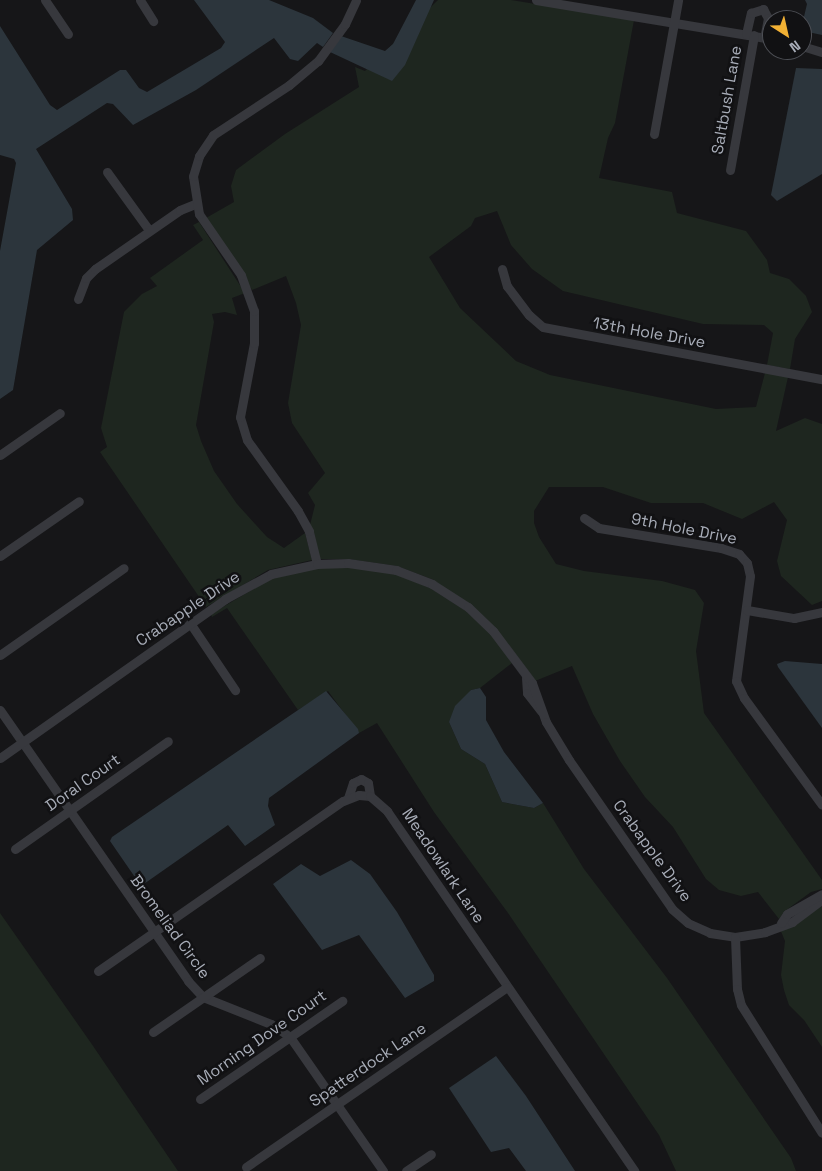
<!DOCTYPE html>
<html>
<head>
<meta charset="utf-8">
<style>
	body { margin:0 }
	#map { position:relative; width:822px; height:1171px; overflow:hidden; background:#161618; font-family:"Space Grotesk",sans-serif }
	div>[style] { position:absolute }
	[style*='--x'] { left:calc(var(--x)*1px); top:calc(var(--y)*1px); width:calc(var(--w)*1px); rotate:calc(var(--a)*1deg) }
	.green>* { inset:0; background:#1e261f }
	.water>* { inset:0; background:#2c353c }
	.minor>* { height:9px; margin:-4.5px; padding:0 4.5px; transform-origin:4.5px; border-radius:4.5px; background:#37383d }
	span { translate:-50% -50%; white-space:nowrap; text-align:center; line-height:1.15; -webkit-text-stroke:5px #111113; paint-order:stroke }
	.street-label { font-size:16px; color:#a8adb8 }
	.north { position:absolute; left:762px; top:10px; width:50px; height:50px; box-sizing:border-box; background:#111113; border:1px solid #4d4f55; border-radius:50%; rotate:145deg; font-size:14px; font-weight:700; line-height:20px; text-align:center; color:#a8adb8 }
	.north::after { content:''; display:block; margin:auto; width:18px; height:22px; background:#f2b134; clip-path:polygon(50% 0,100% 100%,50% 72%,0 100%) }
</style>
</head>
<body>
<div id="map">
	<div class="green">
		<div style="clip-path:polygon(438px 0,511px 0,634px 20px,615px 123px,608px 138px,599px 178px,672px 192px,677px 213px,746px 231px,767px 260px,770px 273px,789px 279px,806px 296px,812px 312px,795px 339px,790px 369px,767px 365px,773px 333px,764px 325px,703px 324px,563px 291px,532px 269px,511px 245px,497px 211px,475px 218px,471px 226px,429px 257px,460px 308px,516px 361px,550px 375px,716px 409px,756px 407px,765px 373px,788px 377px,776px 431px,805px 418px,822px 424px,822px 601px,812px 605px,781px 576px,777px 561px,787px 520px,774px 502px,742px 519px,703px 503px,651px 503px,603px 487px,549px 487px,534px 511px,534px 523px,539px 537px,556px 564px,584px 571px,662px 581px,695px 590px,704px 603px,696px 651px,704px 713px,822px 880px,822px 889px,811px 892px,785px 911px,779px 919px,758px 892px,741px 896px,719px 890px,706px 879px,673px 827px,645px 797px,620px 761px,593px 714px,572px 666px,535px 681px,517px 656px,434px 580px,397px 566px,348px 559px,320px 559px,310px 525px,315px 505px,308px 493px,325px 473px,292px 423px,288px 403px,301px 325px,296px 303px,286px 276px,252px 290px,206px 218px,234px 202px,231px 186px,236px 170px,285px 134px,359px 87px,355px 67px,365px 71px)"></div>
		<div style="clip-path:polygon(199px 222px,245px 293px,232px 298px,237px 315px,225px 312px,212px 314px,214px 322px,196px 425px,201px 441px,214px 471px,237px 504px,267px 537px,284px 548px,305px 533px,312px 560px,268px 570px,206px 607px,100px 452px,107px 447px,101px 428px,124px 312px,142px 294px,157px 286px,150px 278px,203px 240px,193px 225px)"></div>
		<div style="clip-path:polygon(348px 567px,396px 574px,430px 588px,466px 611px,490px 633px,512px 663px,480px 688px,471px 690px,449px 722px,461px 749px,485px 764px,502px 802px,534px 808px,543px 803px,584px 869px,667px 978px,791px 1158px,796px 1171px,676px 1171px,659px 1135px,508px 913px,434px 812px,377px 723px,359px 733px,328px 691px,298px 710px,227px 608px,212px 617px,211px 614px,272px 578px,317px 568px)"></div>
		<div style="clip-path:polygon(822px 906px,822px 1047px,804px 1020px,789px 1005px,784px 990px,781px 975px,785px 941px,780px 929px,794px 925px)"></div>
		<div style="clip-path:polygon(0 913px,91px 1043px,178px 1171px,0 1171px)"></div>
	</div>
	<div class="water">
		<div style="clip-path:polygon(194px 0,269px 0,313px 18px,333px 33px,323px 47px,317px 43px,298px 61px,290px 59px,274px 38px,196px 90px,133px 125px,113px 104px,107px 103px,36px 149px,72px 209px,73px 220px,37px 250px,13px 390px,0 399px,0 251px,16px 163px,14px 159px,0 155px,0 26px,50px 105px,57px 110px,120px 70px,126px 70px,139px 88px,147px 92px,221px 48px,225px 42px)"></div>
		<div style="clip-path:polygon(416px 0,434px 0,405px 65px,392px 81px,330px 52px,341px 36px,385px 51px,393px 44px)"></div>
		<div style="clip-path:polygon(805px 0,822px 0,822px 35px,808px 32px,802px 25px,807px 4px)"></div>
		<div style="clip-path:polygon(796px 68px,822px 69px,822px 174px,777px 201px,771px 195px)"></div>
		<div style="clip-path:polygon(785px 661px,822px 664px,822px 728px,778px 667px,777px 664px)"></div>
		<div style="clip-path:polygon(480px 688px,486px 697px,486px 720px,504px 752px,543px 803px,534px 808px,502px 802px,485px 764px,461px 749px,449px 722px,455px 706px,471px 690px)"></div>
		<div style="clip-path:polygon(326px 691px,358px 729px,359px 733px,269px 798px,268px 806px,275px 825px,245px 846px,228px 825px,141px 886px,110px 841px,112px 837px)"></div>
		<div style="clip-path:polygon(351px 860px,370px 874px,397px 912px,434px 975px,434px 981px,405px 998px,359px 935px,322px 950px,273px 884px,301px 864px,320px 876px)"></div>
		<div style="clip-path:polygon(496px 1056px,526px 1096px,575px 1171px,526px 1171px,509px 1148px,491px 1152px,449px 1088px)"></div>
	</div>
	<div class="minor">
		<div style="--x:45;--y:0;--w:41;--a:55.9"></div>
		<div style="--x:140;--y:0;--w:25;--a:58"></div>
		<div style="--x:536;--y:0;--w:239;--a:9.4"></div>
		<div style="--x:746;--y:34;--w:22;--a:-77"></div>
		<div style="--x:751;--y:13;--w:13;--a:-18"></div>
		<div style="--x:763;--y:9;--w:10;--a:61"></div>
		<div style="--x:768;--y:18;--w:20;--a:101"></div>
		<div style="--x:802;--y:46;--w:21;--a:17"></div>
		<div style="--x:654;--y:134;--w:136;--a:-79.8"></div>
		<div style="--x:730;--y:170;--w:137;--a:-79.9"></div>
		<div style="--x:107;--y:172;--w:72;--a:54.1"></div>
		<div style="--x:502;--y:269;--w:18;--a:74"></div>
		<div style="--x:507;--y:286;--w:36;--a:53"></div>
		<div style="--x:529;--y:315;--w:18;--a:41"></div>
		<div style="--x:543;--y:327;--w:284;--a:10.6"></div>
		<div style="--x:78;--y:299;--w:22;--a:-69"></div>
		<div style="--x:86;--y:278;--w:13;--a:-45"></div>
		<div style="--x:95;--y:269;--w:103;--a:-34.8"></div>
		<div style="--x:180;--y:210;--w:16;--a:-22"></div>
		<div style="--x:0;--y:455;--w:73;--a:-35"></div>
		<div style="--x:584;--y:518;--w:18;--a:34"></div>
		<div style="--x:599;--y:528;--w:124;--a:9.3"></div>
		<div style="--x:721;--y:548;--w:19;--a:18"></div>
		<div style="--x:739;--y:554;--w:12;--a:48"></div>
		<div style="--x:747;--y:563;--w:13;--a:77"></div>
		<div style="--x:750;--y:576;--w:106;--a:97.6"></div>
		<div style="--x:736;--y:681;--w:19;--a:65"></div>
		<div style="--x:744;--y:698;--w:132;--a:53.9"></div>
		<div style="--x:0;--y:556;--w:96;--a:-34.8"></div>
		<div style="--x:317;--y:564;--w:34;--a:-104"></div>
		<div style="--x:309;--y:531;--w:23;--a:-119"></div>
		<div style="--x:298;--y:511;--w:87;--a:-125.7"></div>
		<div style="--x:247;--y:440;--w:24;--a:-107"></div>
		<div style="--x:240;--y:417;--w:75;--a:-79.3"></div>
		<div style="--x:254;--y:343;--w:32;--a:-90"></div>
		<div style="--x:254;--y:311;--w:38;--a:-110"></div>
		<div style="--x:241;--y:275;--w:74;--a:-124.5"></div>
		<div style="--x:199;--y:214;--w:38;--a:-99"></div>
		<div style="--x:193;--y:176;--w:21;--a:-73"></div>
		<div style="--x:199;--y:156;--w:25;--a:-56"></div>
		<div style="--x:213;--y:135;--w:91;--a:-33.3"></div>
		<div style="--x:289;--y:85;--w:38;--a:-40"></div>
		<div style="--x:318;--y:61;--w:46;--a:-53.9"></div>
		<div style="--x:345;--y:24;--w:26;--a:-65"></div>
		<div style="--x:747;--y:610;--w:48;--a:9.7"></div>
		<div style="--x:794;--y:618;--w:29;--a:-12"></div>
		<div style="--x:190;--y:623;--w:81;--a:56.1"></div>
		<div style="--x:0;--y:655;--w:151;--a:-35.1"></div>
		<div style="--x:526;--y:678;--w:15;--a:86"></div>
		<div style="--x:527;--y:693;--w:23;--a:52"></div>
		<div style="--x:0;--y:710;--w:330;--a:55.2"></div>
		<div style="--x:188;--y:981;--w:22;--a:47"></div>
		<div style="--x:203;--y:997;--w:73;--a:21.7"></div>
		<div style="--x:271;--y:1024;--w:23;--a:34"></div>
		<div style="--x:290;--y:1037;--w:163;--a:55.2"></div>
		<div style="--x:0;--y:758;--w:276;--a:-35.2"></div>
		<div style="--x:225;--y:599;--w:52;--a:-28.5"></div>
		<div style="--x:271;--y:574;--w:47;--a:-12.3"></div>
		<div style="--x:317;--y:564;--w:31;--a:-2"></div>
		<div style="--x:348;--y:563;--w:49;--a:8.3"></div>
		<div style="--x:396;--y:570;--w:39;--a:21"></div>
		<div style="--x:432;--y:584;--w:43;--a:32.6"></div>
		<div style="--x:468;--y:607;--w:35;--a:44"></div>
		<div style="--x:493;--y:631;--w:65;--a:53.1"></div>
		<div style="--x:532;--y:683;--w:41;--a:70.3"></div>
		<div style="--x:546;--y:722;--w:44;--a:58.8"></div>
		<div style="--x:569;--y:760;--w:181;--a:55.3"></div>
		<div style="--x:672;--y:909;--w:21;--a:41"></div>
		<div style="--x:688;--y:923;--w:24;--a:24"></div>
		<div style="--x:710;--y:933;--w:25;--a:9"></div>
		<div style="--x:735;--y:937;--w:30;--a:-9"></div>
		<div style="--x:765;--y:932;--w:29;--a:-20"></div>
		<div style="--x:792;--y:922;--w:38;--a:-37"></div>
		<div style="--x:348;--y:798;--w:16;--a:-72"></div>
		<div style="--x:353;--y:783;--w:9;--a:-27"></div>
		<div style="--x:361;--y:779;--w:8;--a:30"></div>
		<div style="--x:368;--y:783;--w:13;--a:81"></div>
		<div style="--x:15;--y:849;--w:187;--a:-35.2"></div>
		<div style="--x:781;--y:923;--w:11;--a:-56"></div>
		<div style="--x:787;--y:914;--w:40;--a:-29.7"></div>
		<div style="--x:735;--y:937;--w:52;--a:87.8"></div>
		<div style="--x:737;--y:989;--w:16;--a:76"></div>
		<div style="--x:741;--y:1005;--w:151;--a:57.7"></div>
		<div style="--x:98;--y:971;--w:298;--a:-34.8"></div>
		<div style="--x:343;--y:801;--w:17;--a:-21"></div>
		<div style="--x:359;--y:795;--w:11;--a:5"></div>
		<div style="--x:370;--y:796;--w:23;--a:41"></div>
		<div style="--x:387;--y:811;--w:437;--a:55.5"></div>
		<div style="--x:153;--y:1032;--w:130;--a:-34.7"></div>
		<div style="--x:200;--y:1099;--w:173;--a:-34.6"></div>
		<div style="--x:246;--y:1167;--w:317;--a:-34.6"></div>
		<div style="--x:406;--y:1171;--w:30;--a:-34"></div>
	</div>
	<div class="street-label">
		<span style="left:727px;top:100px;rotate:-80deg">Saltbush Lane</span>
		<span style="left:649px;top:333px;rotate:10deg">13th Hole Drive</span>
		<span style="left:684px;top:529px;rotate:11deg">9th Hole Drive</span>
		<span style="left:188px;top:609px;rotate:-34deg">Crabapple Drive</span>
		<span style="left:83px;top:783px;rotate:-35deg">Doral Court</span>
		<span style="left:652px;top:851px;rotate:54deg">Crabapple Drive</span>
		<span style="left:443px;top:866px;rotate:56deg">Meadowlark Lane</span>
		<span style="left:170px;top:927px;rotate:54deg">Bromeliad Circle</span>
		<span style="left:262px;top:1038px;rotate:-35deg">Morning Dove Court</span>
		<span style="left:368px;top:1065px;rotate:-34deg">Spatterdock Lane</span>
	</div>
	<div class="north">N</div>
</div>
</body>
</html>
